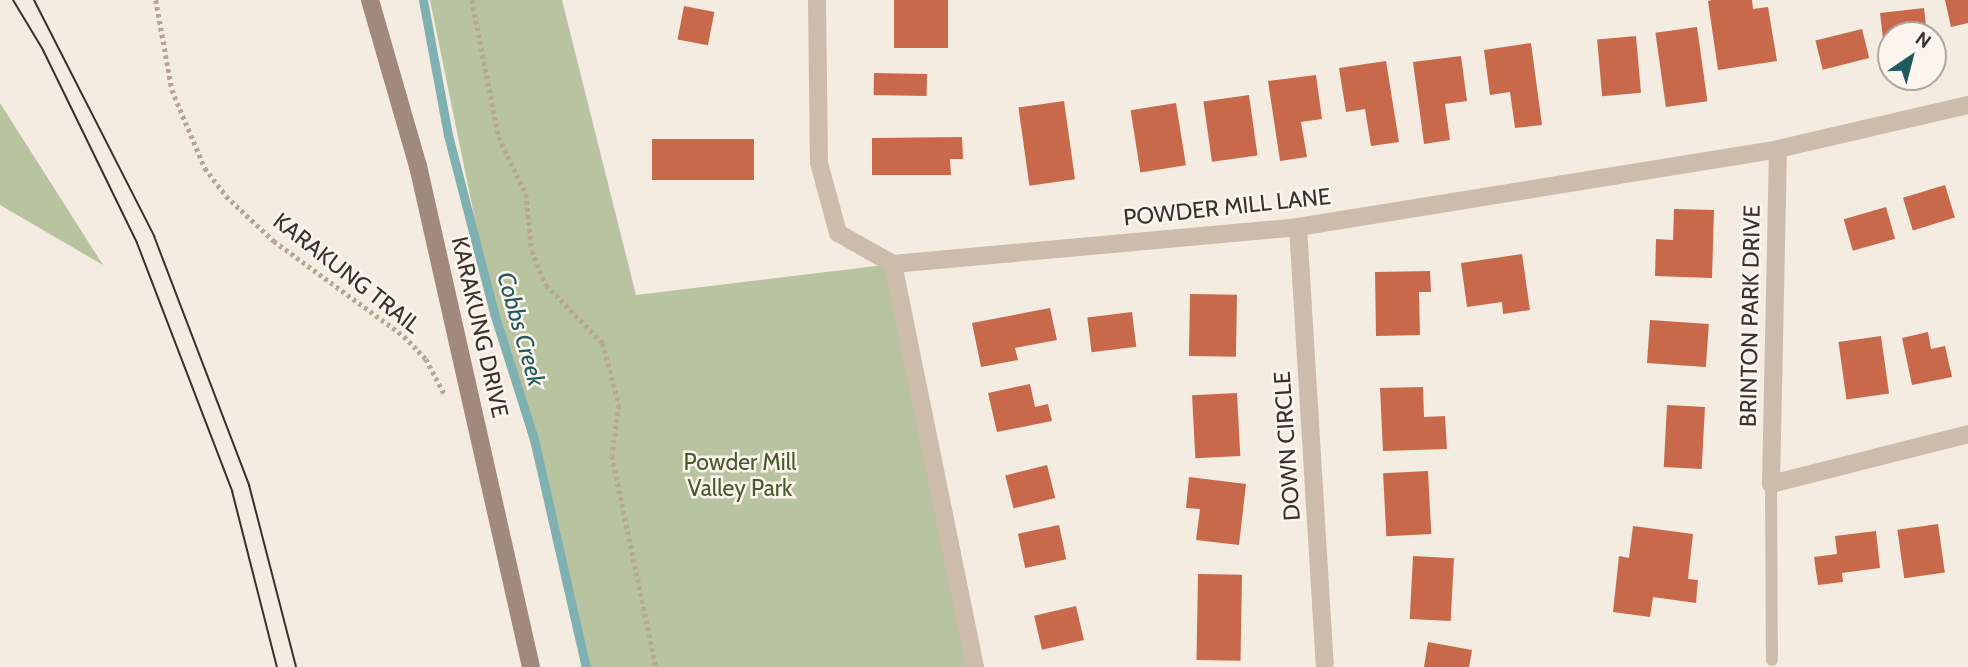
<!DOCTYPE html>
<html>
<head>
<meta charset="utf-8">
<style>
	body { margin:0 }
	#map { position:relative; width:1968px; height:667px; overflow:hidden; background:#f4ebe1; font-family:Cabin,sans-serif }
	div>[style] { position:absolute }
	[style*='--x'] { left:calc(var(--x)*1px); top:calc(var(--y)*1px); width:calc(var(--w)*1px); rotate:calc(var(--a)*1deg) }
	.green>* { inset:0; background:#b8c4a0 }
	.stream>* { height:9px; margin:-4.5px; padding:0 4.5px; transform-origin:4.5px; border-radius:4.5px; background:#7fb0b2 }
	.building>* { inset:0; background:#c8694b; transform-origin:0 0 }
	.path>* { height:4.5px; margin-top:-2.25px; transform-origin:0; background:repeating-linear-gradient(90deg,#b9a596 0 3.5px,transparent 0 7px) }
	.lane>* { height:12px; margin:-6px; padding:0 6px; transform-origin:6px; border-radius:6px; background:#cdbbac }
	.street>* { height:18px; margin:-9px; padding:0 9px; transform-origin:9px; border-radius:9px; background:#cdbbac }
	.secondary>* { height:18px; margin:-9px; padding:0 9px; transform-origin:9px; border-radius:9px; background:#a18a7d }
	.tram>* { height:2px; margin:-1px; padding:0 1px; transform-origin:1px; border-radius:1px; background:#3b302b }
	span { translate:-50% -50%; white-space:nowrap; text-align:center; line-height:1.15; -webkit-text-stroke:5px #fbf5ee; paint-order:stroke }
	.street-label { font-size:23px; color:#3b302b }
	.park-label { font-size:23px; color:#4a5a2e }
	.water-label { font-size:24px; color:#1f5a5e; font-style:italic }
	.north { position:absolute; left:1877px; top:21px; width:70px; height:70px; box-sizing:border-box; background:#fbf5ee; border:2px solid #aea6a0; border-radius:50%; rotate:35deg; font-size:19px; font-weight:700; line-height:28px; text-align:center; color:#3b302b }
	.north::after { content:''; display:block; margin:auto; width:24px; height:32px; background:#1f5a5e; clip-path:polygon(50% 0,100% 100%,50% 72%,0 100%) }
</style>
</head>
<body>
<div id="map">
	<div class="green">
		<div style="clip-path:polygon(430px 0,562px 0,636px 295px,893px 264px,975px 667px,587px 667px,553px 523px,494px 313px)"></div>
		<div style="clip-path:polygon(0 103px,103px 265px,0 205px)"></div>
	</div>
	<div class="stream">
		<div style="--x:423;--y:0;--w:137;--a:79.5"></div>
		<div style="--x:448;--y:135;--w:184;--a:75.5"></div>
		<div style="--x:494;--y:313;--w:132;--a:72.4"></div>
		<div style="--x:534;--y:439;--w:234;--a:77.2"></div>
	</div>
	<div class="building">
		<div style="left:894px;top:0;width:54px;height:48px"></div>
		<div style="clip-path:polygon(1712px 0,1752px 0,1753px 9px,1768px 7px,1777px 61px,1718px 70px,1708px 1px)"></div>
		<div style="clip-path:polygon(1945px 0,1968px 0,1968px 23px,1951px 27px)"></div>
		<div style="left:684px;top:6px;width:31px;height:34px;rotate:11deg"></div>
		<div style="clip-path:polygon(1924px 8px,1927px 35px,1891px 35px,1891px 46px,1884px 47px,1880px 13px)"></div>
		<div style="left:1697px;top:27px;width:75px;height:42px;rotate:82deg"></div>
		<div style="left:1862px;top:29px;width:30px;height:48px;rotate:76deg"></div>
		<div style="left:1636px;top:36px;width:57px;height:39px;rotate:85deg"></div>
		<div style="clip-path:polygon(1531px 43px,1542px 125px,1515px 128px,1510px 92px,1490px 95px,1484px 50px)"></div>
		<div style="clip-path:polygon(1461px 56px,1467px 101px,1445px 104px,1450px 140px,1424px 144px,1413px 62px)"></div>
		<div style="clip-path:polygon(1386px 61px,1399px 142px,1371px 146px,1365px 109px,1346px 112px,1339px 68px)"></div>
		<div style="left:874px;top:73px;width:53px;height:22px;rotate:1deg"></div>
		<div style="clip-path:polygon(1316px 75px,1322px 119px,1301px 122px,1307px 157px,1280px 161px,1268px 81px)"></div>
		<div style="left:1249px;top:95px;width:61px;height:46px;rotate:82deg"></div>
		<div style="left:1064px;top:101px;width:79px;height:46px;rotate:82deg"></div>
		<div style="left:1176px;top:103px;width:63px;height:46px;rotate:81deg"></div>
		<div style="clip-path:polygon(962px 137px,963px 159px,950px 159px,951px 175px,872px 175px,872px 138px)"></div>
		<div style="left:754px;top:139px;width:41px;height:102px;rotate:90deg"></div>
		<div style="left:1945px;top:185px;width:34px;height:44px;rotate:73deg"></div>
		<div style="left:1886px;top:207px;width:33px;height:44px;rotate:74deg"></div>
		<div style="clip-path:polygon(1674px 209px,1714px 210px,1712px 278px,1655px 276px,1656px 239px,1673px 240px)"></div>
		<div style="clip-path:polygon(1522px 254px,1530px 310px,1503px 314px,1502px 302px,1467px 307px,1461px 263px)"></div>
		<div style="clip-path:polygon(1430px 271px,1431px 292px,1419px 292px,1420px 335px,1376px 336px,1375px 272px)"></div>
		<div style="left:1190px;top:294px;width:47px;height:62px;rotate:1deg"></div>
		<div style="clip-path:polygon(1050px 308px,1057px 340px,1015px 348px,1018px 360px,981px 367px,972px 323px)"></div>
		<div style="left:1132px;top:312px;width:35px;height:45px;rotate:83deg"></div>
		<div style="left:1650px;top:320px;width:59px;height:43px;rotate:4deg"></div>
		<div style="clip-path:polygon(1928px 332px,1931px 349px,1945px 346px,1952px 377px,1912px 385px,1902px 338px)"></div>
		<div style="left:1881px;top:336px;width:58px;height:43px;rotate:82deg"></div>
		<div style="clip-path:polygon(1030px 384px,1035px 407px,1048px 404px,1052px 421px,997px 432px,988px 393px)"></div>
		<div style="clip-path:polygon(1423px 387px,1424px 417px,1445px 416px,1447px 449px,1383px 451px,1380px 388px)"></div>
		<div style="left:1237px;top:393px;width:63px;height:45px;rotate:87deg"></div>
		<div style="left:1667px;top:405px;width:38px;height:62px;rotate:3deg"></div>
		<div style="left:1047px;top:465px;width:34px;height:43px;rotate:76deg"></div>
		<div style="left:1428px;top:471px;width:63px;height:45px;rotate:87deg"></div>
		<div style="clip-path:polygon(1189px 477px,1246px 484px,1239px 545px,1196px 540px,1200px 509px,1186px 508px)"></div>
		<div style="left:1938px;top:524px;width:49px;height:41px;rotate:82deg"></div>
		<div style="left:1059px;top:525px;width:35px;height:42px;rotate:78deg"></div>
		<div style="clip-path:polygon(1633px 526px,1693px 534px,1688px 579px,1698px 580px,1696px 603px,1653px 597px,1650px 617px,1613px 612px,1619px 556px,1629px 558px)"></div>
		<div style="clip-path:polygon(1876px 531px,1880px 568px,1842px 573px,1843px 582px,1818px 585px,1814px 557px,1837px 554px,1835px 536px)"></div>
		<div style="left:1413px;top:556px;width:41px;height:63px;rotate:3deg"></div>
		<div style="left:1198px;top:574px;width:44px;height:86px;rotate:1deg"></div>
		<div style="left:1076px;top:606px;width:35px;height:43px;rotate:77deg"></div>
		<div style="clip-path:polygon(1428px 642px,1472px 650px,1469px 667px,1424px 667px)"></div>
	</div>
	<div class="path">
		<div style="--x:156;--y:0;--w:91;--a:79.9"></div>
		<div style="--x:172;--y:90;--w:85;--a:67.1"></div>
		<div style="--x:205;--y:168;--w:35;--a:53"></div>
		<div style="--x:226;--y:196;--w:66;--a:43.2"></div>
		<div style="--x:274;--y:241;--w:161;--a:36.2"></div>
		<div style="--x:404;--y:336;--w:32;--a:46"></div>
		<div style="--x:426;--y:359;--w:41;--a:62.2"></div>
		<div style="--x:472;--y:0;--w:140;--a:78.9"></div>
		<div style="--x:499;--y:137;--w:63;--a:64.7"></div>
		<div style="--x:526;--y:194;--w:57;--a:84"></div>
		<div style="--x:532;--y:251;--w:37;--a:68"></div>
		<div style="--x:546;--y:285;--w:81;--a:45.5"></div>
		<div style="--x:603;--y:343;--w:64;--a:75.5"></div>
		<div style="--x:619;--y:405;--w:51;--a:97.8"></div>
		<div style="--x:612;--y:456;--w:216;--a:78.2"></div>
	</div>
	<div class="lane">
		<div style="--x:1771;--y:484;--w:176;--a:89.7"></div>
	</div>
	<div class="street">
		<div style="--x:817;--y:0;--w:163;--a:89.3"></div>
		<div style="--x:819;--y:163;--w:73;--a:74.8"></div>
		<div style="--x:838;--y:233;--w:63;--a:29.4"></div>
		<div style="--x:1778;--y:149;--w:335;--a:91.2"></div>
		<div style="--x:1771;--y:484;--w:203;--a:-14.2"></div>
		<div style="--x:1298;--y:227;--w:437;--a:86.5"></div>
		<div style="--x:893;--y:264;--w:407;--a:-5.2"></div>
		<div style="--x:1298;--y:227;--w:486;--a:-9.2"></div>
		<div style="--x:1778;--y:149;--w:195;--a:-13"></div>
		<div style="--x:893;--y:264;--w:411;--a:78.5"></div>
	</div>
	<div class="secondary">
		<div style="--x:370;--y:0;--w:173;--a:73.9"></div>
		<div style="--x:418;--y:166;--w:514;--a:77.29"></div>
	</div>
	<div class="tram">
		<div style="--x:13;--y:0;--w:56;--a:58.9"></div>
		<div style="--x:42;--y:48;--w:217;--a:64"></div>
		<div style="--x:137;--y:243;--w:266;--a:69"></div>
		<div style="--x:232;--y:491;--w:182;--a:75.7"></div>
		<div style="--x:34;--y:0;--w:265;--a:63"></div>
		<div style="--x:154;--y:236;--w:267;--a:69.1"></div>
		<div style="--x:249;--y:485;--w:188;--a:75.5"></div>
	</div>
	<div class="street-label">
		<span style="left:1227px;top:207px;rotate:-6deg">POWDER MILL LANE</span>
		<span style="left:347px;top:273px;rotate:38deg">KARAKUNG TRAIL</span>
		<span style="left:1750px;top:316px;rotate:-89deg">BRINTON PARK DRIVE</span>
		<span style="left:480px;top:327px;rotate:77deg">KARAKUNG DRIVE</span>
		<span style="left:1287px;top:446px;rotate:-94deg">DOWN CIRCLE</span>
	</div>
	<div class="park-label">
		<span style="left:740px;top:475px">Powder Mill<br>Valley Park</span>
	</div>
	<div class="water-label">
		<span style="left:521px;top:329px;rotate:74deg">Cobbs Creek</span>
	</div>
	<div class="north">N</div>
</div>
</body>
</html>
